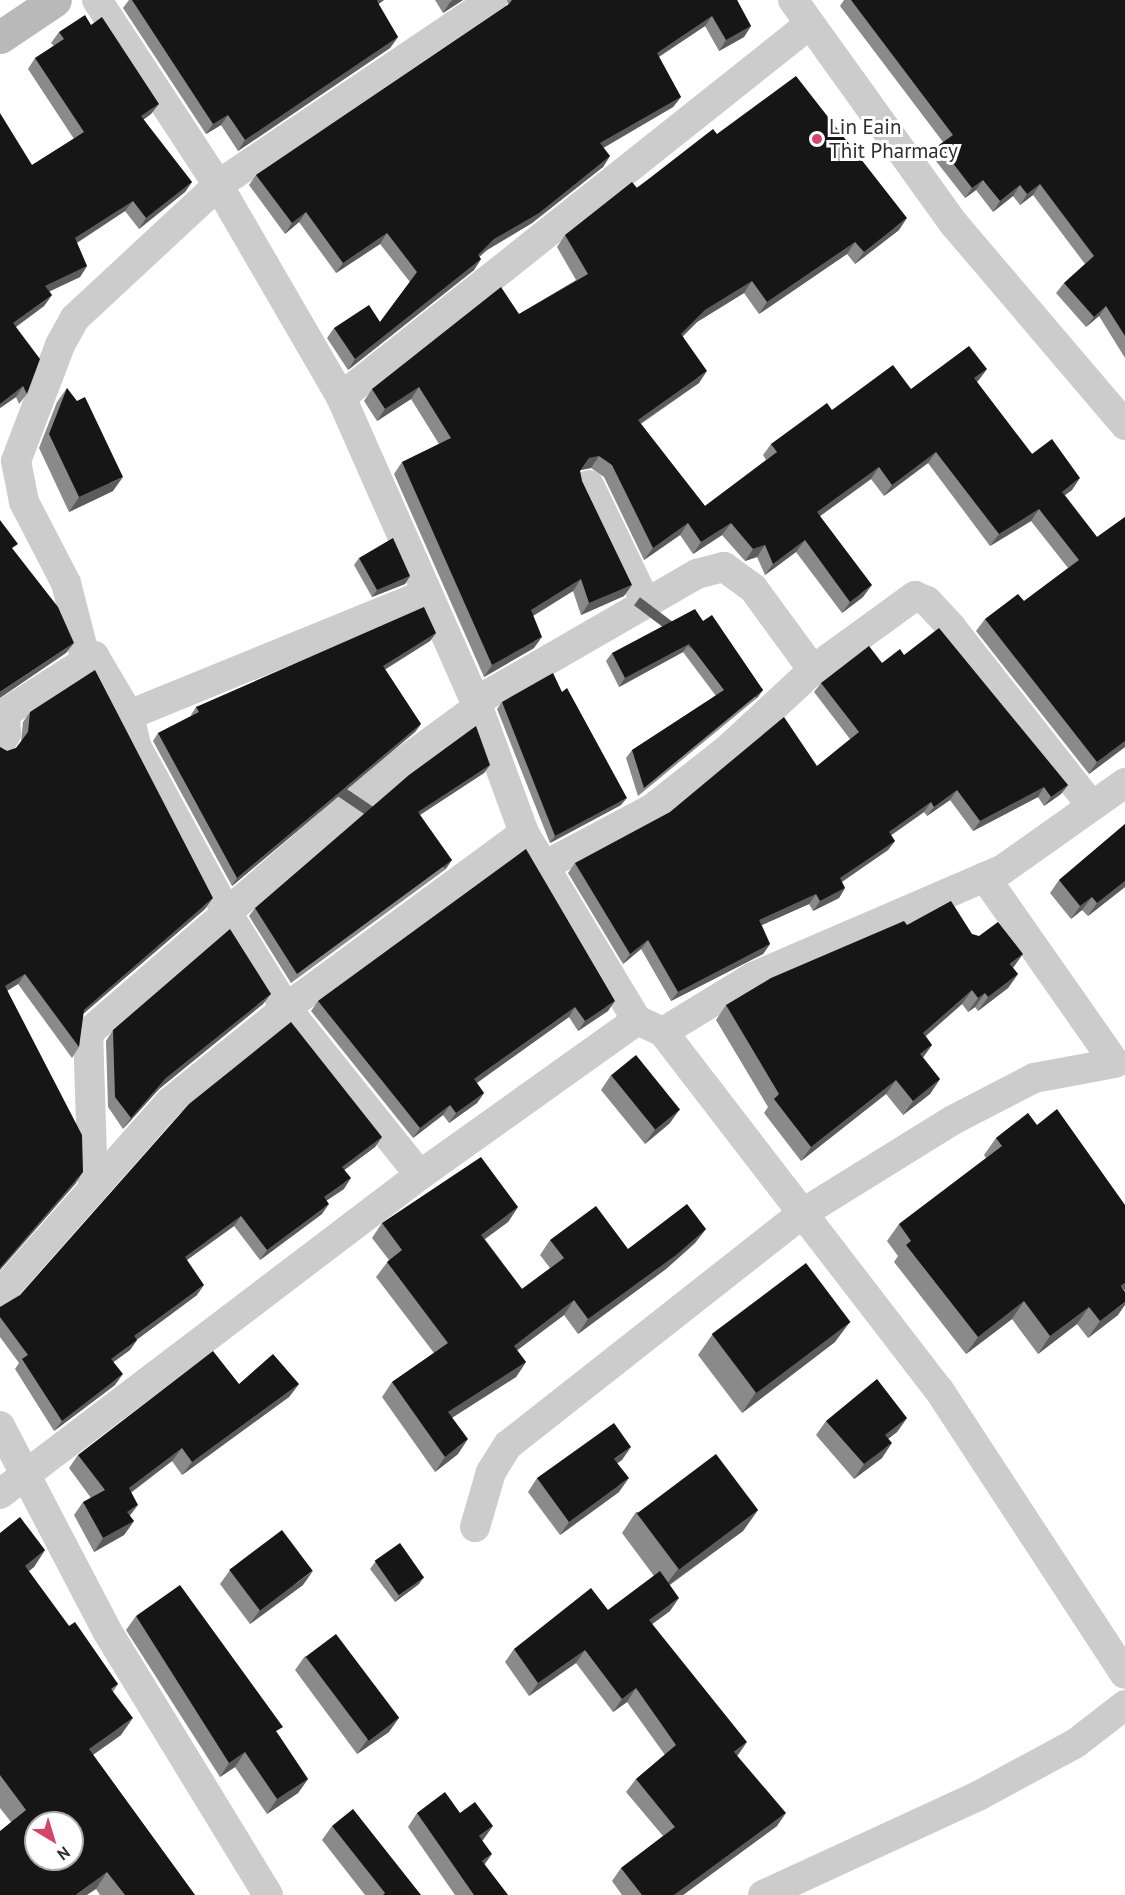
<!DOCTYPE html>
<html>
<head>
<meta charset="utf-8">
<style>
	body { margin:0 }
	#map { position:relative; width:1125px; height:1895px; overflow:hidden; background:#fff; font-family:"PT Sans",sans-serif }
	div>[style] { position:absolute }
	[style*='--x'] { left:calc(var(--x)*1px); top:calc(var(--y)*1px); width:calc(var(--w)*1px); rotate:calc(var(--a)*1deg) }
	.street>* { height:30px; margin:-15px; padding:0 15px; transform-origin:15px; border-radius:15px; background:#ccc }
	.secondary>* { height:33px; margin:-16.5px; padding:0 16.5px; transform-origin:16.5px; border-radius:16.5px; background:#b9b9b9 }
	.wall>* { inset:0; background:#8a8a8a }
	.shaded-wall>* { inset:0; background:#5c5c5c; transform-origin:0 0 }
	.building>* { inset:0; background:#161616; transform-origin:0 0 }
	.dots>* { width:16px; height:16px; translate:-50% -50%; box-sizing:border-box; border:3px solid #fff; border-radius:50% }
	span { translate:-50% -50%; white-space:nowrap; text-align:center; line-height:1.15; -webkit-text-stroke:6px #fff; paint-order:stroke }
	.poi-label { font-size:21px; color:#2f2f2f }
	.left { translate:0 -50%; text-align:left }
	.north { position:absolute; left:24px; top:1811px; width:60px; height:60px; box-sizing:border-box; background:#fff; border:2px solid #acacac; border-radius:50%; rotate:142deg; font-size:16px; font-weight:700; line-height:24px; text-align:center; color:#2f2f2f }
	.north::after { content:''; display:block; margin:auto; width:21px; height:27px; background:#d1466a; clip-path:polygon(50% 0,100% 100%,50% 72%,0 100%) }
</style>
</head>
<body>
<div id="map">
	<div class="street">
		<div style="--x:793;--y:0;--w:276;--a:54.3"></div>
		<div style="--x:954;--y:224;--w:264;--a:49.6"></div>
		<div style="--x:810;--y:24;--w:599;--a:141.5"></div>
		<div style="--x:341;--y:397;--w:339;--a:66.2"></div>
		<div style="--x:478;--y:707;--w:134;--a:69.9"></div>
		<div style="--x:524;--y:833;--w:218;--a:58.9"></div>
		<div style="--x:637;--y:1020;--w:29;--a:25"></div>
		<div style="--x:663;--y:1032;--w:105;--a:-31.4"></div>
		<div style="--x:753;--y:977;--w:271;--a:-23.3"></div>
		<div style="--x:1002;--y:870;--w:151;--a:-35.3"></div>
		<div style="--x:341;--y:397;--w:245;--a:-120.1"></div>
		<div style="--x:218;--y:185;--w:331;--a:-34"></div>
		<div style="--x:589;--y:485;--w:131;--a:64.2"></div>
		<div style="--x:85;--y:657;--w:76;--a:-104.4"></div>
		<div style="--x:66;--y:583;--w:91;--a:-117.4"></div>
		<div style="--x:24;--y:502;--w:42;--a:-101"></div>
		<div style="--x:16;--y:461;--w:124;--a:-69.2"></div>
		<div style="--x:60;--y:345;--w:31;--a:-61"></div>
		<div style="--x:75;--y:318;--w:195;--a:-42.9"></div>
		<div style="--x:218;--y:185;--w:221;--a:-123.2"></div>
		<div style="--x:475;--y:702;--w:256;--a:-30"></div>
		<div style="--x:697;--y:574;--w:28;--a:-15"></div>
		<div style="--x:724;--y:567;--w:36;--a:36"></div>
		<div style="--x:753;--y:588;--w:102;--a:53.8"></div>
		<div style="--x:129;--y:715;--w:320;--a:-22.2"></div>
		<div style="--x:0;--y:744;--w:12;--a:-59"></div>
		<div style="--x:6;--y:734;--w:21;--a:-93"></div>
		<div style="--x:5;--y:713;--w:106;--a:-32.6"></div>
		<div style="--x:94;--y:656;--w:69;--a:59.3"></div>
		<div style="--x:129;--y:715;--w:32;--a:77"></div>
		<div style="--x:136;--y:746;--w:188;--a:61.4"></div>
		<div style="--x:226;--y:911;--w:114;--a:58.3"></div>
		<div style="--x:286;--y:1008;--w:214;--a:51.3"></div>
		<div style="--x:546;--y:865;--w:121;--a:-28"></div>
		<div style="--x:653;--y:808;--w:95;--a:-38.2"></div>
		<div style="--x:728;--y:749;--w:116;--a:-42.9"></div>
		<div style="--x:813;--y:670;--w:126;--a:-36"></div>
		<div style="--x:915;--y:596;--w:13;--a:23"></div>
		<div style="--x:927;--y:601;--w:35;--a:47"></div>
		<div style="--x:951;--y:627;--w:228;--a:51.8"></div>
		<div style="--x:663;--y:1032;--w:452;--a:52.4"></div>
		<div style="--x:939;--y:1390;--w:339;--a:56.8"></div>
		<div style="--x:93;--y:1188;--w:155;--a:-91.8"></div>
		<div style="--x:88;--y:1033;--w:402;--a:-40.9"></div>
		<div style="--x:392;--y:770;--w:107;--a:-36.2"></div>
		<div style="--x:0;--y:1294;--w:256;--a:-48.5"></div>
		<div style="--x:170;--y:1102;--w:149;--a:-39"></div>
		<div style="--x:286;--y:1008;--w:295;--a:-36.3"></div>
		<div style="--x:0;--y:1426;--w:231;--a:62.4"></div>
		<div style="--x:107;--y:1631;--w:309;--a:58.6"></div>
		<div style="--x:0;--y:1494;--w:527;--a:-37.22"></div>
		<div style="--x:420;--y:1175;--w:267;--a:-35.5"></div>
		<div style="--x:475;--y:1527;--w:57;--a:-73.8"></div>
		<div style="--x:491;--y:1472;--w:32;--a:-58"></div>
		<div style="--x:508;--y:1445;--w:375;--a:-38.2"></div>
		<div style="--x:803;--y:1213;--w:176;--a:-31.8"></div>
		<div style="--x:953;--y:1120;--w:91;--a:-27.4"></div>
		<div style="--x:1034;--y:1078;--w:82;--a:-10.5"></div>
		<div style="--x:1115;--y:1063;--w:227;--a:-125"></div>
		<div style="--x:763;--y:1895;--w:237;--a:-24.7"></div>
		<div style="--x:978;--y:1796;--w:111;--a:-28.4"></div>
		<div style="--x:1076;--y:1743;--w:62;--a:-37.8"></div>
	</div>
	<div class="secondary">
		<div style="--x:0;--y:37;--w:66;--a:-33.9"></div>
	</div>
	<div class="wall">
		<div style="clip-path:polygon(129px 0,384px 0,378px 4px,398px 37px,390px 48px,238px 151px,221px 125px,206px 134px,123px 8px)"></div>
		<div style="clip-path:polygon(435px 0,463px 0,443px 13px)"></div>
		<div style="clip-path:polygon(507px 0,737px 0,751px 26px,744px 37px,719px 51px,705px 26px,659px 57px,681px 97px,673px 107px,603px 148px,610px 156px,603px 167px,532px 223px,487px 250px,479px 257px,481px 259px,474px 270px,348px 370px,327px 338px,334px 328px,380px 322px,410px 282px,380px 244px,336px 273px,299px 222px,285px 234px,249px 185px,256px 175px,508px 5px)"></div>
		<div style="clip-path:polygon(844px 0,1125px 0,1125px 358px,1099px 316px,1086px 327px,1056px 293px,1064px 283px,1085px 264px,1033px 195px,1020px 205px,1013px 196px,993px 212px,976px 190px,965px 198px,932px 156px,939px 145px,943px 142px,840px 6px)"></div>
		<div style="clip-path:polygon(59px 32px,151px 114px,143px 120px,192px 182px,185px 192px,139px 229px,125px 211px,77px 243px,87px 266px,80px 277px,49px 291px,52px 295px,44px 306px,16px 327px,27px 394px,19px 404px,16px 397px,0 408px,32px 165px,74px 139px,28px 69px,35px 58px,54px 46px,51px 43px)"></div>
		<div style="clip-path:polygon(717px 134px,899px 230px,855px 264px,847px 254px,759px 314px,744px 293px,697px 322px,683px 336px,699px 383px,641px 424px,705px 506px,766px 460px,763px 455px,771px 444px,832px 410px,987px 369px,977px 382px,1032px 454px,1072px 490px,1065px 495px,1097px 537px,1125px 517px,1125px 747px,1089px 774px,976px 631px,985px 619px,1024px 601px,1068px 568px,1031px 521px,990px 546px,928px 463px,884px 496px,871px 479px,820px 516px,863px 597px,842px 613px,796px 552px,765px 575px,757px 557px,745px 561px,722px 535px,693px 554px,680px 535px,644px 560px,604px 477px,591px 468px,581px 470px,580px 471px,582px 481px,624px 596px,581px 615px,573px 591px,533px 616px,534px 648px,484px 677px,394px 474px,402px 462px,439px 444px,411px 399px,377px 421px,364px 401px,372px 389px,519px 314px,576px 280px,557px 247px,565px 235px)"></div>
		<div style="clip-path:polygon(67px 388px,113px 491px,69px 512px,39px 448px,57px 402px)"></div>
		<div style="clip-path:polygon(359px 558px,410px 576px,405px 584px,372px 597px,354px 565px)"></div>
		<div style="clip-path:polygon(703px 621px,763px 690px,757px 698px,638px 796px,626px 758px,632px 750px,716px 696px,683px 652px,619px 687px,606px 661px,612px 653px)"></div>
		<div style="clip-path:polygon(436px 633px,430px 641px,385px 669px,421px 724px,415px 732px,232px 886px,153px 741px,158px 733px,191px 716px,191px 715px,196px 707px)"></div>
		<div style="clip-path:polygon(904px 655px,1068px 785px,1061px 794px,1044px 806px,1038px 797px,973px 831px,950px 800px,927px 816px,924px 812px,891px 835px,895px 841px,888px 850px,842px 882px,845px 888px,839px 898px,813px 911px,809px 904px,762px 925px,770px 944px,763px 954px,671px 1001px,641px 949px,623px 964px,568px 873px,575px 863px,817px 766px,850px 739px,814px 692px,821px 683px,882px 663px)"></div>
		<div style="clip-path:polygon(562px 692px,621px 805px,550px 843px,497px 709px,502px 702px)"></div>
		<div style="clip-path:polygon(30px 712px,205px 909px,83px 1014px,79px 1047px,72px 1058px,18px 984px,7px 991px,76px 1183px,0 1270px,0 747px,7px 751px,16px 748px,21px 742px,23px 722px)"></div>
		<div style="clip-path:polygon(490px 765px,484px 773px,420px 815px,446px 869px,291px 983px,249px 916px,255px 908px)"></div>
		<div style="clip-path:polygon(1125px 824px,1125px 887px,1088px 916px,1082px 910px,1071px 919px,1050px 893px,1059px 880px)"></div>
		<div style="clip-path:polygon(526px 849px,608px 1011px,578px 1031px,569px 1017px,477px 1083px,484px 1093px,477px 1103px,449px 1123px,443px 1115px,413px 1138px,311px 1011px,318px 1001px)"></div>
		<div style="clip-path:polygon(907px 925px,972px 934px,1013px 968px,1018px 974px,1008px 988px,978px 1011px,975px 1007px,968px 1012px,962px 1004px,926px 1036px,932px 1045px,923px 1057px,940px 1079px,930px 1094px,903px 1115px,886px 1094px,801px 1161px,764px 1113px,768px 1107px,716px 1020px,726px 1005px)"></div>
		<div style="clip-path:polygon(263px 1004px,159px 1089px,123px 1129px,108px 1107px,106px 1041px,113px 1030px)"></div>
		<div style="clip-path:polygon(611px 1075px,670px 1123px,645px 1144px,601px 1090px)"></div>
		<div style="clip-path:polygon(1028px 1113px,1118px 1315px,1088px 1338px,1077px 1324px,1038px 1354px,1012px 1319px,966px 1354px,894px 1262px,898px 1256px,887px 1241px,899px 1224px,986px 1158px,984px 1155px,996px 1138px)"></div>
		<div style="clip-path:polygon(382px 1137px,375px 1147px,344px 1170px,344px 1189px,327px 1200px,322px 1214px,260px 1260px,234px 1226px,187px 1260px,197px 1295px,136px 1340px,137px 1340px,130px 1350px,113px 1362px,115px 1385px,54px 1431px,15px 1369px,19px 1363px,0 1337px,0 1307px)"></div>
		<div style="clip-path:polygon(518px 1207px,508px 1222px,485px 1239px,522px 1289px,550px 1268px,540px 1255px,550px 1240px,628px 1249px,706px 1229px,695px 1243px,666px 1269px,578px 1334px,564px 1315px,517px 1350px,526px 1362px,516px 1377px,452px 1418px,458px 1454px,435px 1472px,382px 1397px,392px 1382px,434px 1353px,376px 1277px,389px 1260px,372px 1238px,382px 1223px)"></div>
		<div style="clip-path:polygon(712px 1335px,835px 1342px,742px 1413px,698px 1355px)"></div>
		<div style="clip-path:polygon(239px 1384px,299px 1384px,289px 1397px,182px 1475px,172px 1461px,131px 1493px,130px 1516px,134px 1521px,124px 1535px,94px 1552px,74px 1515px,83px 1502px,91px 1498px,69px 1468px,78px 1455px)"></div>
		<div style="clip-path:polygon(907px 1418px,897px 1432px,888px 1439px,882px 1458px,854px 1479px,816px 1435px,826px 1421px)"></div>
		<div style="clip-path:polygon(622px 1460px,617px 1463px,619px 1492px,560px 1535px,528px 1492px,537px 1478px)"></div>
		<div style="clip-path:polygon(758px 1510px,743px 1531px,670px 1585px,670px 1611px,652px 1624px,737px 1756px,777px 1826px,683px 1895px,622px 1895px,612px 1881px,621px 1868px,663px 1836px,626px 1792px,636px 1779px,665px 1755px,627px 1702px,613px 1712px,576px 1663px,529px 1696px,505px 1662px,514px 1649px,608px 1610px,654px 1576px,622px 1533px,636px 1512px)"></div>
		<div style="clip-path:polygon(0 1533px,45px 1550px,34px 1567px,29px 1571px,69px 1626px,118px 1684px,113px 1692px,121px 1735px,93px 1755px,195px 1895px,100px 1895px,96px 1889px,11px 1822px,0 1808px)"></div>
		<div style="clip-path:polygon(375px 1562px,419px 1584px,395px 1602px,370px 1569px)"></div>
		<div style="clip-path:polygon(230px 1570px,303px 1585px,250px 1624px,220px 1584px)"></div>
		<div style="clip-path:polygon(136px 1616px,278px 1734px,308px 1779px,298px 1793px,267px 1814px,235px 1767px,220px 1777px,126px 1630px)"></div>
		<div style="clip-path:polygon(305px 1656px,389px 1732px,357px 1754px,295px 1670px)"></div>
		<div style="clip-path:polygon(417px 1813px,460px 1813px,483px 1840px,482px 1841px,484px 1864px,508px 1895px,455px 1895px,408px 1827px)"></div>
		<div style="clip-path:polygon(332px 1826px,421px 1895px,365px 1895px,322px 1840px)"></div>
	</div>
	<div class="shaded-wall">
		<div style="clip-path:polygon(378px 0,384px 0,369px 11px)"></div>
		<div style="clip-path:polygon(453px 0,463px 0,443px 13px,450px 2px)"></div>
		<div style="clip-path:polygon(712px 16px,705px 26px,649px 63px,657px 53px)"></div>
		<div style="clip-path:polygon(751px 26px,744px 37px,719px 51px,726px 40px)"></div>
		<div style="clip-path:polygon(398px 37px,390px 48px,238px 151px,245px 140px)"></div>
		<div style="clip-path:polygon(681px 97px,673px 107px,593px 154px,600px 143px)"></div>
		<div style="clip-path:polygon(159px 104px,151px 114px,133px 127px,141px 116px)"></div>
		<div style="clip-path:polygon(228px 115px,221px 125px,206px 134px,213px 124px)"></div>
		<div style="clip-path:polygon(610px 156px,603px 167px,532px 223px,487px 250px,470px 265px,478px 255px,494px 239px)"></div>
		<div style="clip-path:polygon(983px 180px,976px 190px,965px 198px,972px 188px)"></div>
		<div style="clip-path:polygon(192px 182px,185px 192px,139px 229px,146px 218px)"></div>
		<div style="clip-path:polygon(1040px 184px,1033px 195px,1020px 205px,1027px 194px)"></div>
		<div style="clip-path:polygon(1020px 185px,1013px 196px,993px 212px,1000px 201px)"></div>
		<div style="clip-path:polygon(133px 201px,125px 211px,67px 249px,75px 238px)"></div>
		<div style="clip-path:polygon(306px 212px,299px 222px,285px 234px,292px 223px)"></div>
		<div style="clip-path:polygon(907px 218px,899px 230px,855px 264px,864px 252px)"></div>
		<div style="clip-path:polygon(387px 233px,380px 244px,336px 273px,343px 263px)"></div>
		<div style="clip-path:polygon(855px 242px,847px 254px,759px 314px,767px 302px)"></div>
		<div style="clip-path:polygon(481px 259px,474px 270px,348px 370px,355px 359px)"></div>
		<div style="clip-path:polygon(87px 266px,80px 277px,38px 297px,45px 286px)"></div>
		<div style="clip-path:polygon(752px 281px,744px 293px,697px 322px,673px 346px,681px 334px,705px 310px)"></div>
		<div style="clip-path:polygon(52px 295px,44px 306px,6px 334px,13px 323px)"></div>
		<div style="clip-path:polygon(1106px 306px,1099px 316px,1086px 327px,1094px 317px)"></div>
		<div style="clip-path:polygon(987px 369px,978px 381px,966px 390px,974px 378px)"></div>
		<div style="clip-path:polygon(707px 371px,699px 383px,629px 431px,638px 420px)"></div>
		<div style="clip-path:polygon(23px 386px,16px 397px,0 408px,0 404px)"></div>
		<div style="clip-path:polygon(419px 387px,411px 399px,377px 421px,385px 409px)"></div>
		<div style="clip-path:polygon(936px 452px,928px 463px,884px 496px,892px 485px)"></div>
		<div style="clip-path:polygon(599px 456px,591px 468px,581px 470px,589px 458px)"></div>
		<div style="clip-path:polygon(879px 467px,871px 479px,809px 524px,817px 512px)"></div>
		<div style="clip-path:polygon(123px 477px,113px 491px,69px 512px,79px 497px)"></div>
		<div style="clip-path:polygon(1080px 478px,1072px 490px,1054px 503px,1062px 492px)"></div>
		<div style="clip-path:polygon(1039px 509px,1031px 521px,990px 546px,999px 534px)"></div>
		<div style="clip-path:polygon(688px 523px,680px 535px,644px 560px,653px 548px)"></div>
		<div style="clip-path:polygon(731px 523px,722px 535px,693px 554px,701px 542px)"></div>
		<div style="clip-path:polygon(805px 540px,796px 552px,765px 575px,773px 564px)"></div>
		<div style="clip-path:polygon(765px 545px,757px 557px,745px 561px,753px 549px)"></div>
		<div style="clip-path:polygon(410px 576px,405px 584px,372px 597px,377px 590px)"></div>
		<div style="clip-path:polygon(581px 579px,573px 591px,523px 622px,531px 610px)"></div>
		<div style="clip-path:polygon(632px 585px,624px 596px,581px 615px,589px 603px)"></div>
		<div style="clip-path:polygon(872px 585px,863px 597px,842px 613px,850px 602px)"></div>
		<div style="clip-path:polygon(436px 633px,430px 641px,378px 674px,383px 666px)"></div>
		<div style="clip-path:polygon(542px 637px,534px 648px,484px 677px,492px 665px)"></div>
		<div style="clip-path:polygon(74px 643px,66px 653px,0 698px,0 692px)"></div>
		<div style="clip-path:polygon(689px 644px,683px 652px,619px 687px,625px 678px)"></div>
		<div style="left:763px;top:690px;width:10px;height:154px;rotate:127deg"></div>
		<div style="clip-path:polygon(421px 724px,415px 732px,232px 886px,237px 878px)"></div>
		<div style="clip-path:polygon(1125px 741px,1125px 747px,1089px 774px,1097px 762px)"></div>
		<div style="clip-path:polygon(490px 765px,484px 773px,412px 820px,418px 812px)"></div>
		<div style="clip-path:polygon(1068px 785px,1061px 794px,1044px 806px,1051px 797px)"></div>
		<div style="clip-path:polygon(1044px 787px,1038px 797px,973px 831px,980px 821px)"></div>
		<div style="clip-path:polygon(957px 790px,950px 800px,927px 816px,934px 807px)"></div>
		<div style="clip-path:polygon(627px 798px,621px 805px,550px 843px,555px 836px)"></div>
		<div style="clip-path:polygon(931px 802px,924px 812px,883px 841px,889px 832px)"></div>
		<div style="clip-path:polygon(895px 841px,888px 850px,834px 887px,840px 878px)"></div>
		<div style="left:452px;top:860px;width:11px;height:192px;rotate:124deg"></div>
		<div style="clip-path:polygon(1125px 881px,1125px 887px,1088px 916px,1097px 903px)"></div>
		<div style="clip-path:polygon(845px 888px,839px 898px,813px 911px,820px 901px)"></div>
		<div style="clip-path:polygon(816px 894px,809px 904px,753px 929px,759px 920px)"></div>
		<div style="clip-path:polygon(1092px 897px,1082px 910px,1071px 919px,1080px 906px)"></div>
		<div style="clip-path:polygon(213px 898px,205px 909px,76px 1020px,84px 1010px)"></div>
		<div style="clip-path:polygon(648px 940px,641px 949px,623px 964px,630px 954px)"></div>
		<div style="clip-path:polygon(770px 944px,763px 954px,671px 1001px,678px 992px)"></div>
		<div style="clip-path:polygon(1023px 954px,1013px 968px,1010px 964px)"></div>
		<div style="clip-path:polygon(25px 974px,18px 984px,0 995px,5px 986px)"></div>
		<div style="clip-path:polygon(1018px 974px,1008px 988px,978px 1011px,988px 997px)"></div>
		<div style="clip-path:polygon(972px 990px,962px 1004px,913px 1047px,923px 1033px)"></div>
		<div style="clip-path:polygon(985px 993px,975px 1007px,968px 1012px,978px 998px)"></div>
		<div style="clip-path:polygon(271px 994px,263px 1004px,159px 1089px,123px 1129px,131px 1118px,166px 1078px)"></div>
		<div style="clip-path:polygon(615px 1001px,608px 1011px,578px 1031px,585px 1021px)"></div>
		<div style="clip-path:polygon(575px 1007px,569px 1017px,468px 1089px,474px 1079px)"></div>
		<div style="clip-path:polygon(932px 1045px,922px 1059px,920px 1054px)"></div>
		<div style="clip-path:polygon(940px 1079px,930px 1094px,903px 1115px,913px 1101px)"></div>
		<div style="clip-path:polygon(896px 1080px,886px 1094px,801px 1161px,811px 1147px)"></div>
		<div style="clip-path:polygon(484px 1093px,477px 1103px,449px 1123px,456px 1113px)"></div>
		<div style="clip-path:polygon(450px 1105px,443px 1115px,413px 1138px,420px 1128px)"></div>
		<div style="clip-path:polygon(680px 1109px,670px 1123px,645px 1144px,655px 1129px)"></div>
		<div style="clip-path:polygon(382px 1137px,375px 1147px,335px 1177px,342px 1167px)"></div>
		<div style="clip-path:polygon(83px 1172px,76px 1183px,0 1270px,0 1268px)"></div>
		<div style="clip-path:polygon(351px 1178px,344px 1189px,317px 1207px,324px 1197px)"></div>
		<div style="clip-path:polygon(329px 1204px,322px 1214px,260px 1260px,267px 1250px)"></div>
		<div style="clip-path:polygon(518px 1207px,508px 1222px,471px 1249px,481px 1235px)"></div>
		<div style="clip-path:polygon(241px 1216px,234px 1226px,177px 1267px,185px 1257px)"></div>
		<div style="clip-path:polygon(706px 1229px,695px 1243px,666px 1269px,578px 1334px,588px 1319px)"></div>
		<div style="clip-path:polygon(1125px 1283px,1125px 1291px,1121px 1286px)"></div>
		<div style="clip-path:polygon(204px 1285px,197px 1295px,127px 1347px,134px 1336px)"></div>
		<div style="clip-path:polygon(574px 1300px,564px 1315px,503px 1361px,514px 1346px)"></div>
		<div style="clip-path:polygon(1024px 1301px,1012px 1319px,966px 1354px,978px 1337px)"></div>
		<div style="clip-path:polygon(1125px 1302px,1125px 1305px,1118px 1315px,1088px 1338px,1100px 1321px)"></div>
		<div style="clip-path:polygon(1089px 1307px,1077px 1324px,1038px 1354px,1050px 1336px)"></div>
		<div style="clip-path:polygon(850px 1322px,835px 1342px,742px 1413px,756px 1392px)"></div>
		<div style="clip-path:polygon(137px 1340px,130px 1350px,104px 1369px,111px 1359px)"></div>
		<div style="clip-path:polygon(526px 1362px,516px 1377px,437px 1427px,448px 1412px)"></div>
		<div style="clip-path:polygon(123px 1374px,115px 1385px,54px 1431px,62px 1421px)"></div>
		<div style="clip-path:polygon(299px 1384px,289px 1397px,182px 1475px,192px 1462px)"></div>
		<div style="clip-path:polygon(907px 1418px,897px 1432px,875px 1449px,885px 1435px)"></div>
		<div style="clip-path:polygon(468px 1439px,458px 1454px,435px 1472px,445px 1457px)"></div>
		<div style="clip-path:polygon(892px 1443px,882px 1458px,854px 1479px,864px 1464px)"></div>
		<div style="clip-path:polygon(631px 1447px,622px 1460px,605px 1472px,614px 1459px)"></div>
		<div style="clip-path:polygon(182px 1448px,172px 1461px,119px 1501px,129px 1488px)"></div>
		<div style="clip-path:polygon(629px 1478px,619px 1492px,560px 1535px,569px 1522px)"></div>
		<div style="clip-path:polygon(138px 1505px,128px 1518px,127px 1512px)"></div>
		<div style="clip-path:polygon(758px 1510px,743px 1531px,663px 1589px,678px 1569px)"></div>
		<div style="clip-path:polygon(134px 1521px,124px 1535px,94px 1552px,103px 1538px)"></div>
		<div style="clip-path:polygon(45px 1550px,34px 1567px,13px 1583px,25px 1566px)"></div>
		<div style="clip-path:polygon(313px 1571px,303px 1585px,250px 1624px,260px 1610px)"></div>
		<div style="clip-path:polygon(424px 1577px,419px 1584px,395px 1602px,400px 1595px)"></div>
		<div style="clip-path:polygon(679px 1598px,670px 1611px,640px 1633px,649px 1620px)"></div>
		<div style="clip-path:polygon(585px 1650px,576px 1663px,529px 1696px,538px 1683px)"></div>
		<div style="clip-path:polygon(636px 1688px,627px 1702px,613px 1712px,622px 1699px)"></div>
		<div style="clip-path:polygon(133px 1718px,121px 1735px,77px 1766px,89px 1749px)"></div>
		<div style="clip-path:polygon(399px 1718px,389px 1732px,357px 1754px,367px 1740px)"></div>
		<div style="clip-path:polygon(747px 1742px,738px 1755px,725px 1765px,734px 1752px)"></div>
		<div style="clip-path:polygon(245px 1752px,235px 1767px,220px 1777px,229px 1763px)"></div>
		<div style="clip-path:polygon(308px 1779px,298px 1793px,267px 1814px,277px 1799px)"></div>
		<div style="clip-path:polygon(786px 1813px,777px 1826px,683px 1895px,674px 1895px)"></div>
		<div style="clip-path:polygon(493px 1826px,483px 1840px,469px 1850px,479px 1836px)"></div>
		<div style="clip-path:polygon(492px 1854px,482px 1868px,482px 1861px)"></div>
		<div style="clip-path:polygon(107px 1872px,96px 1889px,87px 1895px,76px 1895px)"></div>
	</div>
	<div class="building">
		<div style="clip-path:polygon(132px 0,378px 0,377px 1px,398px 37px,245px 140px,228px 115px,213px 124px)"></div>
		<div style="clip-path:polygon(512px 0,737px 0,751px 26px,726px 40px,712px 16px,657px 53px,681px 97px,600px 143px,610px 156px,539px 213px,494px 239px,478px 255px,481px 259px,355px 359px,334px 328px,369px 305px,380px 322px,417px 272px,387px 233px,343px 263px,306px 212px,292px 223px,256px 175px,509px 4px)"></div>
		<div style="clip-path:polygon(851px 0,1125px 0,1125px 336px,1106px 306px,1094px 317px,1064px 283px,1094px 256px,1040px 184px,1027px 194px,1020px 185px,1000px 201px,983px 180px,972px 188px,939px 145px,953px 135px)"></div>
		<div style="clip-path:polygon(85px 15px,91px 25px,102px 17px,159px 104px,141px 116px,192px 182px,146px 218px,133px 201px,75px 238px,87px 266px,45px 286px,52px 295px,13px 323px,40px 359px,27px 394px,23px 386px,0 404px,0 113px,32px 165px,84px 132px,35px 58px,64px 39px,59px 32px)"></div>
		<div style="clip-path:polygon(796px 76px,907px 218px,864px 252px,855px 242px,767px 302px,752px 281px,705px 310px,681px 334px,707px 371px,638px 420px,705px 506px,777px 452px,771px 444px,827px 403px,832px 410px,893px 365px,911px 389px,969px 346px,987px 369px,974px 378px,1032px 454px,1052px 439px,1080px 478px,1062px 492px,1097px 537px,1125px 517px,1125px 741px,1097px 762px,985px 619px,1018px 594px,1024px 601px,1079px 560px,1039px 509px,999px 534px,936px 452px,892px 485px,879px 467px,817px 512px,872px 585px,850px 602px,805px 540px,773px 564px,765px 545px,753px 549px,731px 523px,701px 542px,688px 523px,653px 548px,612px 465px,599px 456px,589px 458px,580px 471px,582px 481px,632px 585px,589px 603px,581px 579px,531px 610px,542px 637px,492px 665px,402px 462px,451px 438px,419px 387px,385px 409px,372px 389px,501px 287px,519px 314px,588px 274px,565px 235px,632px 182px,637px 188px,713px 129px,717px 134px)"></div>
		<div style="clip-path:polygon(67px 388px,77px 401px,85px 397px,123px 477px,79px 497px,49px 434px)"></div>
		<div style="clip-path:polygon(0 520px,18px 544px,12px 548px,58px 607px,74px 643px,0 692px)"></div>
		<div style="clip-path:polygon(393px 538px,410px 576px,377px 590px,359px 558px)"></div>
		<div style="clip-path:polygon(424px 607px,436px 633px,383px 666px,421px 724px,237px 878px,158px 733px,199px 712px,196px 707px)"></div>
		<div style="clip-path:polygon(695px 609px,703px 621px,712px 615px,763px 690px,644px 788px,632px 750px,724px 690px,689px 644px,625px 678px,612px 653px)"></div>
		<div style="clip-path:polygon(939px 628px,1068px 785px,1051px 797px,1044px 787px,980px 821px,957px 790px,934px 807px,931px 802px,889px 832px,895px 841px,840px 878px,845px 888px,820px 901px,816px 894px,759px 920px,770px 944px,678px 992px,648px 940px,630px 954px,575px 863px,670px 812px,784px 717px,817px 766px,859px 732px,821px 683px,869px 646px,882px 663px,900px 649px,904px 655px)"></div>
		<div style="clip-path:polygon(95px 670px,213px 898px,84px 1010px,79px 1047px,25px 974px,5px 986px,82px 1135px,83px 1172px,0 1268px,0 747px,7px 751px,16px 748px,28px 732px,30px 712px)"></div>
		<div style="clip-path:polygon(553px 673px,562px 692px,567px 688px,627px 798px,555px 836px,502px 702px)"></div>
		<div style="clip-path:polygon(476px 726px,490px 765px,418px 812px,452px 860px,297px 974px,255px 908px,409px 775px)"></div>
		<div style="clip-path:polygon(1125px 824px,1125px 881px,1097px 903px,1092px 897px,1080px 906px,1059px 880px)"></div>
		<div style="clip-path:polygon(526px 849px,615px 1001px,585px 1021px,575px 1007px,474px 1079px,484px 1093px,456px 1113px,450px 1105px,420px 1128px,318px 1001px)"></div>
		<div style="clip-path:polygon(951px 901px,972px 934px,979px 936px,998px 922px,1023px 954px,1010px 964px,1018px 974px,988px 997px,985px 993px,978px 998px,972px 990px,923px 1033px,932px 1045px,920px 1054px,940px 1079px,913px 1101px,896px 1080px,811px 1147px,774px 1099px,779px 1094px,726px 1005px,771px 978px,904px 921px,907px 925px)"></div>
		<div style="clip-path:polygon(230px 929px,271px 994px,166px 1078px,131px 1118px,115px 1097px,113px 1030px)"></div>
		<div style="clip-path:polygon(291px 1022px,382px 1137px,342px 1167px,351px 1178px,324px 1197px,329px 1204px,267px 1250px,241px 1216px,185px 1257px,204px 1285px,134px 1336px,137px 1340px,111px 1359px,123px 1374px,62px 1421px,22px 1359px,28px 1355px,0 1317px,0 1307px,20px 1295px,189px 1104px)"></div>
		<div style="left:636px;top:1055px;width:70px;height:32px;rotate:51deg"></div>
		<div style="clip-path:polygon(1057px 1109px,1125px 1205px,1125px 1283px,1121px 1286px,1125px 1292px,1125px 1302px,1100px 1321px,1089px 1307px,1050px 1336px,1024px 1301px,978px 1337px,906px 1245px,911px 1241px,899px 1224px,1002px 1146px,996px 1138px,1028px 1113px,1037px 1125px)"></div>
		<div style="clip-path:polygon(481px 1157px,518px 1207px,481px 1235px,522px 1289px,564px 1258px,550px 1240px,596px 1206px,628px 1249px,687px 1204px,706px 1229px,676px 1255px,588px 1319px,574px 1300px,514px 1346px,526px 1362px,448px 1412px,468px 1439px,445px 1457px,392px 1382px,448px 1343px,387px 1262px,402px 1250px,382px 1223px)"></div>
		<div style="left:806px;top:1263px;width:74px;height:118px;rotate:53deg"></div>
		<div style="clip-path:polygon(213px 1351px,239px 1384px,273px 1354px,299px 1384px,192px 1462px,182px 1448px,129px 1488px,138px 1505px,127px 1512px,134px 1521px,103px 1538px,83px 1502px,105px 1490px,78px 1455px)"></div>
		<div style="clip-path:polygon(877px 1379px,907px 1418px,885px 1435px,892px 1443px,864px 1464px,826px 1421px)"></div>
		<div style="clip-path:polygon(614px 1423px,631px 1447px,614px 1459px,629px 1478px,569px 1522px,537px 1478px)"></div>
		<div style="left:716px;top:1454px;width:70px;height:99px;rotate:53deg"></div>
		<div style="clip-path:polygon(evenodd,20px 1517px,45px 1550px,25px 1566px,69px 1626px,75px 1622px,118px 1684px,111px 1689px,133px 1718px,89px 1749px,195px 1895px,125px 1895px,107px 1872px,76px 1895px,0 1895px,0 1831px,26px 1810px,0 1775px,0 1533px,20px 1517px,36px 1823px,72px 1823px,72px 1859px,36px 1859px,36px 1823px)"></div>
		<div style="left:282px;top:1530px;width:51px;height:66px;rotate:53deg"></div>
		<div style="left:400px;top:1543px;width:42px;height:31px;rotate:55deg"></div>
		<div style="clip-path:polygon(660px 1571px,679px 1598px,649px 1620px,747px 1742px,734px 1752px,786px 1813px,674px 1895px,642px 1895px,621px 1868px,675px 1827px,636px 1779px,676px 1745px,636px 1688px,622px 1699px,585px 1650px,538px 1683px,514px 1649px,591px 1588px,608px 1610px)"></div>
		<div style="clip-path:polygon(180px 1585px,283px 1727px,276px 1731px,308px 1779px,277px 1799px,245px 1752px,229px 1763px,136px 1616px)"></div>
		<div style="left:336px;top:1634px;width:105px;height:38px;rotate:53deg"></div>
		<div style="clip-path:polygon(445px 1792px,460px 1813px,475px 1802px,493px 1826px,479px 1836px,492px 1854px,482px 1861px,508px 1895px,474px 1895px,417px 1813px)"></div>
		<div style="clip-path:polygon(353px 1809px,421px 1895px,383px 1895px,385px 1893px,332px 1826px)"></div>
	</div>
	<div class="dots">
		<div style="left:817px;top:139px;background:#d1466a"></div>
	</div>
	<div class="poi-label">
		<span class="left" style="left:829px;top:139px">Lin Eain<br>Thit Pharmacy</span>
	</div>
	<div class="north">N</div>
</div>
</body>
</html>
